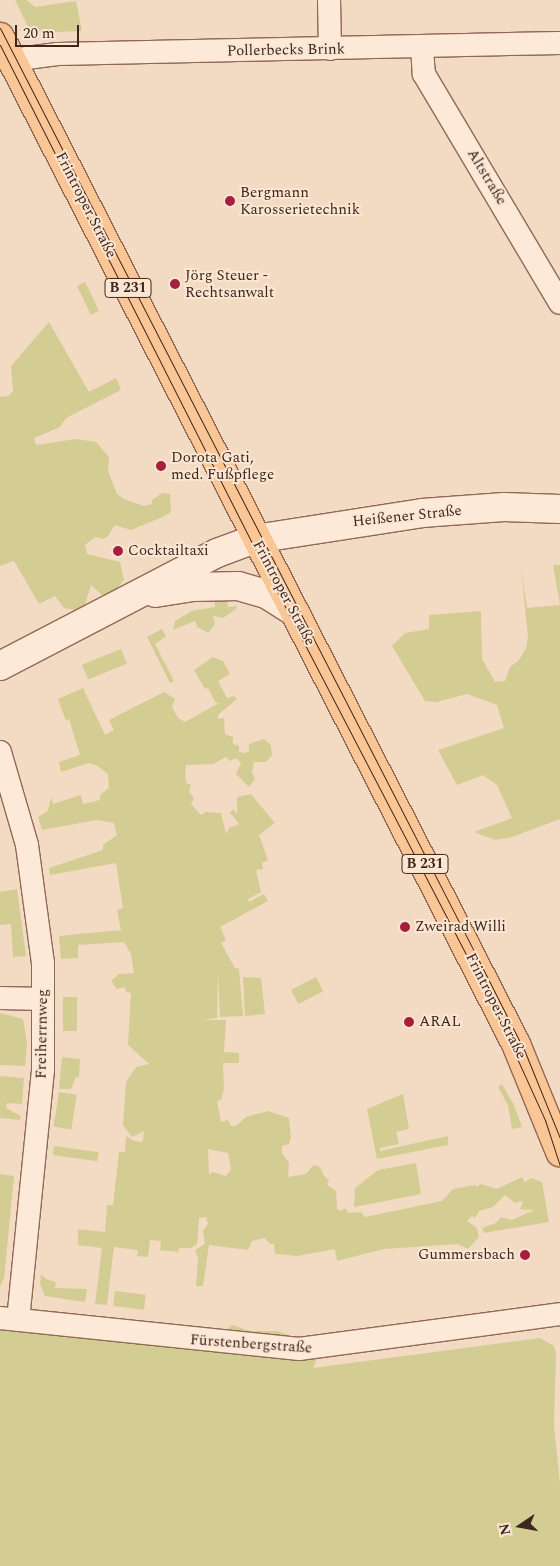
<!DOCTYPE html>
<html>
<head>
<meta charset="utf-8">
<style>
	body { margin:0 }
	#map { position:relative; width:560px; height:1566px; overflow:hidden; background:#f3dac2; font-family:Spectral,serif }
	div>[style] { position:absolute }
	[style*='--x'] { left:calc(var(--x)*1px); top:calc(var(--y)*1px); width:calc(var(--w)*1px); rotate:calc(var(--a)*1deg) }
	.green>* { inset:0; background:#d3cd94; transform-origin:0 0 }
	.roads { filter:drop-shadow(1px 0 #906956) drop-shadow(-1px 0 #906956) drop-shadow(0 1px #906956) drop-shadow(0 -1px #906956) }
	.street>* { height:22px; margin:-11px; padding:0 11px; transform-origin:11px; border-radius:11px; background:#fde9d7 }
	.secondary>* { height:28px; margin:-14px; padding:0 14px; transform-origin:14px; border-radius:14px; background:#fde9d7 }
	.primary>* { height:28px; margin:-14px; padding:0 14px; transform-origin:14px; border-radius:14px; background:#fbc696 }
	.tram>* { height:1px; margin:-0.5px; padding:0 0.5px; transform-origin:0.5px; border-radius:0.5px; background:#3e261c }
	.dots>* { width:14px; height:14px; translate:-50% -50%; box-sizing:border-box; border:2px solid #fae6d3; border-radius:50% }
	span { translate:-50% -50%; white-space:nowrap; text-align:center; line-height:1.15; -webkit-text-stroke:4px #fae6d3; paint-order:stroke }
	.shield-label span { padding:1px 4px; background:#fae6d3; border:1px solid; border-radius:4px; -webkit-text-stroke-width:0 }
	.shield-label { font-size:14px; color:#3e261c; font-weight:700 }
	.street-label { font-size:15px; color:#3e261c }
	.poi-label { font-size:15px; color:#3e261c }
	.left { translate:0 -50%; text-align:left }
	.right { translate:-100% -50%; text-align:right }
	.north { position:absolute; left:495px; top:1501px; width:50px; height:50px; -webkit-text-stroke:4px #fae6d3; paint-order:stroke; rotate:258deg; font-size:14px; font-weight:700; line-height:20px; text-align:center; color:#3e261c }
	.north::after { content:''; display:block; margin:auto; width:18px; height:22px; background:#3e261c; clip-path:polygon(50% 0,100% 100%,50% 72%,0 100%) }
	.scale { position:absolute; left:15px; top:25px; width:64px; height:22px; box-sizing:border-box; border:2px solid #3e261c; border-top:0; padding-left:6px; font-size:15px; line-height:18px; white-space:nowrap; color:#3e261c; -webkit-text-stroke:4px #fae6d3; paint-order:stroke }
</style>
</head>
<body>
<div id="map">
	<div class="green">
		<div style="clip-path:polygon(15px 0,27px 0,35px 7px,76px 1px,82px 31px,31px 33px)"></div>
		<div style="left:85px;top:282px;width:32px;height:9px;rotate:64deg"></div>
		<div style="clip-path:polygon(49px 322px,89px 392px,116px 378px,121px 390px,66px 418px,60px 427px,34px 438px,36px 445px,76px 439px,96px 442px,109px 457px,108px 471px,117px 494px,124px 499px,144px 506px,152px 504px,152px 500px,162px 493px,170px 494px,171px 512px,165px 516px,131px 530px,115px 525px,108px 536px,103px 539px,95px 537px,85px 545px,87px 554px,120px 562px,124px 580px,113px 593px,102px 595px,91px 585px,85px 605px,75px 610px,64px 608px,55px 596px,39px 604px,14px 561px,0 566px,0 397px,9px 396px,13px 391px,11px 366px)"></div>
		<div style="clip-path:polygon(553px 565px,560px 565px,560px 819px,512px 837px,495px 840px,474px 832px,512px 818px,497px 785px,483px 775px,457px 785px,438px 750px,504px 728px,497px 705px,467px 694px,436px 702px,425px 701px,392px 646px,405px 633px,429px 629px,429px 615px,481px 611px,482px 659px,495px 682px,505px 681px,510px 667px,519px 660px,526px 648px,528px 637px,521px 568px,527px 608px,560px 605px)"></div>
		<div style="clip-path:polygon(220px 598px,227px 599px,228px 607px,237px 606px,236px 609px,223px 618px,213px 616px,215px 624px,209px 633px,197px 627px,195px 621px,173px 630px,175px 621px,192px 611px,215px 607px,215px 600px)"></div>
		<div style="clip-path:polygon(162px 629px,166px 636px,155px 644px,174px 681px,170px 683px,147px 637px)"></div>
		<div style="left:121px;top:649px;width:16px;height:42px;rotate:68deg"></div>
		<div style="clip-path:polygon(evenodd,213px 657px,223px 661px,230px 674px,218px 681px,227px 698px,234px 696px,237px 699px,218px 715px,218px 719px,224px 718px,225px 734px,233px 737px,233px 744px,239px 746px,239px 752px,245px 753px,249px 751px,249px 744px,264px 739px,271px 745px,272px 755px,266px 762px,254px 762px,252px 772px,255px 779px,249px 787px,236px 774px,241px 763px,236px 758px,230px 761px,226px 757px,213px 764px,186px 765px,185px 776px,187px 784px,191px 784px,189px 792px,194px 798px,191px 804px,201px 815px,206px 812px,221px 813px,226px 834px,229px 828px,239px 824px,230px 813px,233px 809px,237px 814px,237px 797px,251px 794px,275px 823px,259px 835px,268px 860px,262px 863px,263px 869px,256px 870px,261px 892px,248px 899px,249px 902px,264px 894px,268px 901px,220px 927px,226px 940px,221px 943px,235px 968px,239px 969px,243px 1016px,220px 1017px,218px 972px,217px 1018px,202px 1020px,226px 1020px,224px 1052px,239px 1053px,239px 1063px,223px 1063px,224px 1089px,221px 1100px,217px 1101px,221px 1122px,228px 1120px,231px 1126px,236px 1126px,246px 1117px,268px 1111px,289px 1118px,291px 1138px,289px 1144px,282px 1146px,282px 1153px,289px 1163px,288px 1177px,306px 1174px,314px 1165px,320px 1167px,324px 1176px,329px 1180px,327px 1185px,336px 1191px,337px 1209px,341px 1211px,345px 1208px,349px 1213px,361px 1212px,365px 1217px,442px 1201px,453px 1189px,475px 1185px,477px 1187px,481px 1184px,497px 1189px,522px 1177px,525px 1182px,531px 1178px,542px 1182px,549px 1222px,484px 1233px,482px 1228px,496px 1223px,501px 1217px,512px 1220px,534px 1210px,520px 1209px,523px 1201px,515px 1203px,505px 1195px,493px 1207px,479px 1211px,475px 1218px,472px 1216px,467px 1221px,477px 1228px,479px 1237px,468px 1249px,458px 1244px,384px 1249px,337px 1261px,335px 1249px,297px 1256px,275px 1254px,274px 1244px,270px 1244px,265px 1238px,252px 1241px,248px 1250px,209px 1245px,203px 1286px,196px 1286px,198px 1258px,195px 1250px,205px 1244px,203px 1231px,208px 1224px,206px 1217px,199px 1218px,197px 1244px,191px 1248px,179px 1248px,178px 1252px,160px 1250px,161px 1241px,150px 1240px,148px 1257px,137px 1256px,138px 1250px,114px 1247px,107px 1305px,95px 1304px,102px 1248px,78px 1245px,78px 1229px,105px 1232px,107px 1205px,113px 1205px,119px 1152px,125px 1152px,126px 1136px,134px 1141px,142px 1142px,143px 1139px,144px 1131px,132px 1137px,123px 1125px,126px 1082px,136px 1067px,149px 1064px,128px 1045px,131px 993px,126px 992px,125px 987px,117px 989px,111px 981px,119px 974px,134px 973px,131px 954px,124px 942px,78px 945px,78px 958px,61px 959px,59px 936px,121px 930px,117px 910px,123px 908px,116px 863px,50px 875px,49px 868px,103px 850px,103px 845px,117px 835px,114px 823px,97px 820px,42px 830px,38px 817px,48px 811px,51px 797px,53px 804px,81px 795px,83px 804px,100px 800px,100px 795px,109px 788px,108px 774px,98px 766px,89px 763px,61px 772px,59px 762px,80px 755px,69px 719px,66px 721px,58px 699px,83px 688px,105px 735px,114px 730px,109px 720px,164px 692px,175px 699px,172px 707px,178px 718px,185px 722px,219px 703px,216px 703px,208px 688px,205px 689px,194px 670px,213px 657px,208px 1149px,228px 1153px,231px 1169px,226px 1176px,212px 1172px,209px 1175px,208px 1149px)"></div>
		<div style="clip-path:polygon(17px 889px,26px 956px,13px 957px,11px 924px,0 925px,0 892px)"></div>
		<div style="clip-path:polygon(243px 977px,261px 978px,265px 1014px,245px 1016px)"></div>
		<div style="left:316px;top:977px;width:16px;height:28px;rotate:63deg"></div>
		<div style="left:77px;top:997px;width:34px;height:14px;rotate:90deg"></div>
		<div style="clip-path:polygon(0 1013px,23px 1019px,27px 1042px,25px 1066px,0 1065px)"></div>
		<div style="clip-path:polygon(62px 1057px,80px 1059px,79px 1077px,76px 1077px,71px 1089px,59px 1089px)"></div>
		<div style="clip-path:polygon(0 1076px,24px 1078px,22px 1104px,7px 1103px,6px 1108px,21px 1116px,20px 1120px,0 1118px)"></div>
		<div style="clip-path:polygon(502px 1084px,514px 1105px,522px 1127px,512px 1129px,508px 1105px,498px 1087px)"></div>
		<div style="left:59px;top:1092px;width:18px;height:35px;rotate:9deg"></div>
		<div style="clip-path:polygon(403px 1094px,409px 1129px,396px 1132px,399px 1144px,380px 1148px,380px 1151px,448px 1136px,448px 1145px,377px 1159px,367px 1109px)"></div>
		<div style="left:54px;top:1146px;width:45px;height:9px;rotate:8deg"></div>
		<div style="clip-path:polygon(416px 1163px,421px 1194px,354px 1207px,355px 1188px,378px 1170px)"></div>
		<div style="clip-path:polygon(0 1174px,14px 1176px,4px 1279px,0 1286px)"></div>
		<div style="clip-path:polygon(41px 1274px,46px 1279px,56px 1282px,55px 1288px,87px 1289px,85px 1302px,45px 1296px,40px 1284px)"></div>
		<div style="left:115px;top:1291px;width:31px;height:15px;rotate:7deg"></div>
		<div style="clip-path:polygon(0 1318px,226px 1331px,232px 1325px,250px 1331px,278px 1331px,298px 1339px,317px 1358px,313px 1368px,540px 1338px,554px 1346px,556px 1354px,554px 1425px,560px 1484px,560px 1566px,0 1566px)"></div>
	</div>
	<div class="roads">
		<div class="street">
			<div style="--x:329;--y:0;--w:49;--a:88.8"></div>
			<div style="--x:422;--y:48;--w:26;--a:86"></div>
			<div style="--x:424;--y:74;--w:266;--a:59.3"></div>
			<div style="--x:11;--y:60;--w:47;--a:-7.3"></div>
			<div style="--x:58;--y:54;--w:502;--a:-1.26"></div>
			<div style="--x:0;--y:752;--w:97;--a:73.8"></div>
			<div style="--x:27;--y:845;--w:119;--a:82.3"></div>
			<div style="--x:43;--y:963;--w:107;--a:90"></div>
			<div style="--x:43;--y:1070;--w:251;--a:95.7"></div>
			<div style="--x:0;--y:998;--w:43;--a:1.3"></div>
			<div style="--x:0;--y:1318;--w:301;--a:5.9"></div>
			<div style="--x:299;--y:1349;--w:263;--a:-7.6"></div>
		</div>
		<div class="secondary">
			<div style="--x:155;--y:593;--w:37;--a:-9"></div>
			<div style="--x:192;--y:587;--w:46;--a:-1.2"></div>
			<div style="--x:238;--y:586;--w:29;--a:16"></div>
			<div style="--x:266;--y:594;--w:34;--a:32"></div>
			<div style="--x:0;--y:666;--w:245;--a:-27.5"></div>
			<div style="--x:217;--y:553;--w:40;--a:-20.2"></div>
			<div style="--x:255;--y:539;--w:169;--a:-8.8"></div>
			<div style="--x:422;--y:513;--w:82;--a:-4.2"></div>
			<div style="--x:504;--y:507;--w:56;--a:2"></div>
		</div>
		<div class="primary">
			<div style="--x:0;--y:37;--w:1132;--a:62.87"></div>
			<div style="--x:516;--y:1044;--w:117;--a:67.8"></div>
		</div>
	</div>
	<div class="tram">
		<div style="--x:0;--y:28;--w:1047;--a:62.82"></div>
		<div style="--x:478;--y:959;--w:104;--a:63.2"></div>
		<div style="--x:525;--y:1052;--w:93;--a:67.9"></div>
		<div style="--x:0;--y:45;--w:556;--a:63.16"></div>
		<div style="--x:251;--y:541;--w:531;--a:62.52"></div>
		<div style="--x:496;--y:1012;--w:119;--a:65.6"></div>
		<div style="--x:545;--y:1120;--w:48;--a:71.9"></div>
	</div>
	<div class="dots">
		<div style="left:230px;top:201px;background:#a71f3c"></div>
		<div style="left:175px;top:284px;background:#a71f3c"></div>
		<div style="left:161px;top:466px;background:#a71f3c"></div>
		<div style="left:118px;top:551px;background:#a71f3c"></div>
		<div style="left:405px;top:927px;background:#a71f3c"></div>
		<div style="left:409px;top:1022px;background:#a71f3c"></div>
		<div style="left:525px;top:1255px;background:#a71f3c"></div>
	</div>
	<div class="shield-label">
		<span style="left:128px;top:288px">B 231</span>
		<span style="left:425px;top:864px">B 231</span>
	</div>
	<div class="street-label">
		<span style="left:286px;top:50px;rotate:-1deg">Pollerbecks Brink</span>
		<span style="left:487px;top:177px;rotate:59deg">Altstraße</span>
		<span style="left:86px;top:205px;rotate:63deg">Frintroper Straße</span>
		<span style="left:407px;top:516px;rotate:-6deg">Heißener Straße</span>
		<span style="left:284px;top:593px;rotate:62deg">Frintroper Straße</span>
		<span style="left:496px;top:1006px;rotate:63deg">Frintroper Straße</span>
		<span style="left:42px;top:1034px;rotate:-89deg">Freiherrnweg</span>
		<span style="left:251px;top:1344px;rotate:4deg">Fürstenbergstraße</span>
	</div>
	<div class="poi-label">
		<span class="left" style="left:240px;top:201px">Bergmann<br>Karosserietechnik</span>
		<span class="left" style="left:185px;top:284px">Jörg Steuer -<br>Rechtsanwalt</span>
		<span class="left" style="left:171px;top:466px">Dorota Gati,<br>med. Fußpflege</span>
		<span class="left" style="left:128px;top:551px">Cocktailtaxi</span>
		<span class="left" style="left:415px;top:927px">Zweirad Willi</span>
		<span class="left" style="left:419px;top:1022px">ARAL</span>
		<span class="right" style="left:515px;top:1255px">Gummersbach</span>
	</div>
	<div class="north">N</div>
	<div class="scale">20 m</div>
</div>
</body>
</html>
